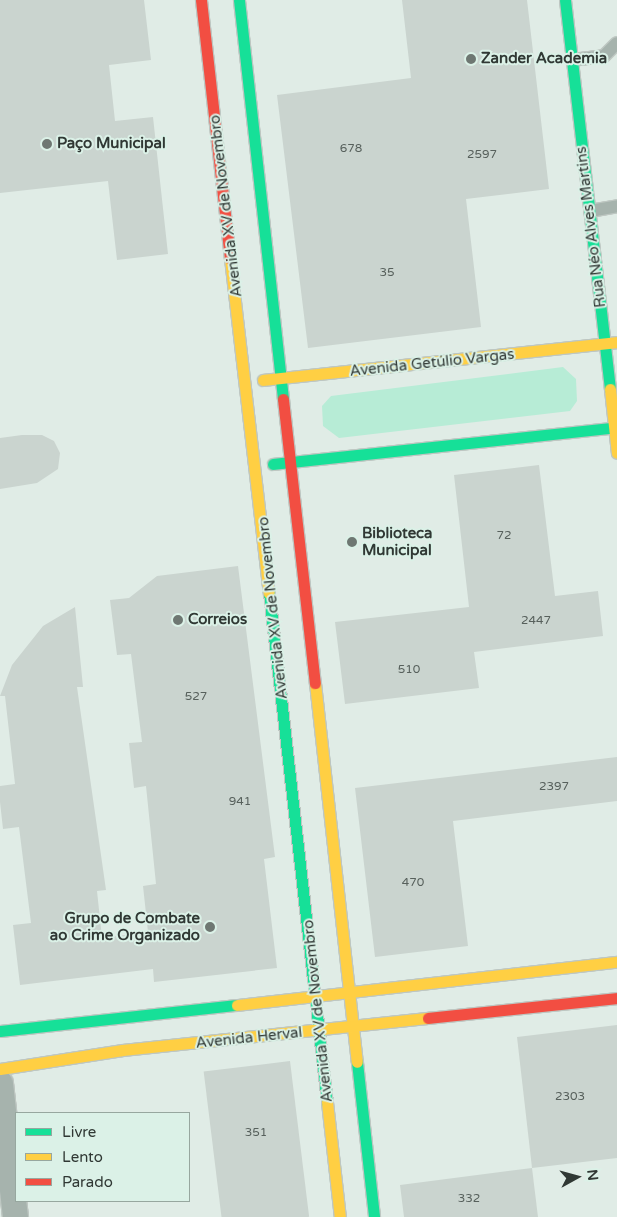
<!DOCTYPE html>
<html>
<head>
<meta charset="utf-8">
<style>
	body { margin:0 }
	#map { position:relative; width:617px; height:1217px; overflow:hidden; background:#e0ece6; font-family:"Varela Round",sans-serif }
	div>[style] { position:absolute }
	[style*='--x'] { left:calc(var(--x)*1px); top:calc(var(--y)*1px); width:calc(var(--w)*1px); rotate:calc(var(--a)*1deg) }
	.green>* { inset:0; background:#b7ecd6 }
	.building>* { inset:0; background:#cad4cf; transform-origin:0 0 }
	.roads { filter:drop-shadow(1px 0 #bec7c2) drop-shadow(-1px 0 #bec7c2) drop-shadow(0 1px #bec7c2) drop-shadow(0 -1px #bec7c2) }
	.lane>* { height:12px; margin:-6px; padding:0 6px; transform-origin:6px; border-radius:6px; background:#a6b3ad }
	.street>* { height:25px; margin:-12.5px; padding:0 12.5px; transform-origin:12.5px; border-radius:12.5px; background:#a6b3ad }
	.fast>* { height:11px; margin:-5.5px; padding:0 5.5px; transform-origin:5.5px; border-radius:5.5px; background:#16e098 }
	.slow>* { height:11px; margin:-5.5px; padding:0 5.5px; transform-origin:5.5px; border-radius:5.5px; background:#ffcf43 }
	.jam>* { height:11px; margin:-5.5px; padding:0 5.5px; transform-origin:5.5px; border-radius:5.5px; background:#f24e42 }
	.dots>* { width:14px; height:14px; translate:-50% -50%; box-sizing:border-box; border:2px solid #dbf1e7; border-radius:50% }
	span { translate:-50% -50%; white-space:nowrap; text-align:center; line-height:1.15; -webkit-text-stroke:4px #dbf1e7; paint-order:stroke }
	.number-label { font-size:12px; color:#57605c }
	.number-label span { -webkit-text-stroke-width:0 }
	.poi-label { font-size:15px; color:#303834; font-weight:700 }
	.left { translate:0 -50%; text-align:left }
	.right { translate:-100% -50%; text-align:right }
	.street-label { font-size:15px; color:#303834 }
	.legend { position:absolute; left:15px; top:1112px; width:175px; height:90px; box-sizing:border-box; background:#dbf1e7; border:1px solid #97a79f; margin:0; padding:6px 9px; list-style:none; font-size:15px; color:#303834 }
	.legend li { display:flex; align-items:center; gap:10px; height:25px }
	.legend b { width:25px; border:1px solid #97a79f }
	.north { position:absolute; left:552px; top:1152px; width:50px; height:50px; -webkit-text-stroke:4px #dbf1e7; paint-order:stroke; rotate:83deg; font-size:14px; font-weight:700; line-height:20px; text-align:center; color:#303834 }
	.north::after { content:''; display:block; margin:auto; width:18px; height:22px; background:#303834; clip-path:polygon(50% 0,100% 100%,50% 72%,0 100%) }
</style>
</head>
<body>
<div id="map">
	<div class="green">
		<div style="clip-path:polygon(563px 367px,576px 379px,577px 401px,570px 411px,339px 438px,323px 426px,322px 406px,331px 396px)"></div>
	</div>
	<div class="building">
		<div style="clip-path:polygon(0 0,144px 0,151px 60px,109px 65px,115px 121px,153px 117px,168px 254px,117px 260px,108px 181px,0 193px)"></div>
		<div style="clip-path:polygon(402px 0,527px 0,549px 189px,466px 199px,481px 327px,308px 348px,277px 95px,411px 78px)"></div>
		<div style="clip-path:polygon(22px 435px,42px 435px,54px 441px,60px 453px,58px 469px,37px 483px,0 489px,0 438px)"></div>
		<div style="clip-path:polygon(539px 465px,555px 596px,598px 591px,603px 636px,474px 652px,479px 688px,345px 704px,335px 622px,469px 607px,454px 475px)"></div>
		<div style="clip-path:polygon(238px 566px,275px 857px,264px 859px,277px 968px,154px 982px,153px 969px,20px 985px,13px 925px,31px 923px,19px 827px,3px 829px,0 802px,0 786px,15px 784px,5px 696px,0 696px,12px 665px,43px 626px,75px 607px,83px 687px,77px 687px,106px 890px,97px 891px,102px 938px,148px 932px,143px 886px,156px 884px,146px 786px,134px 788px,129px 743px,142px 742px,131px 654px,117px 655px,110px 600px,129px 598px,157px 576px)"></div>
		<div style="clip-path:polygon(617px 757px,617px 801px,453px 821px,468px 946px,375px 957px,355px 788px)"></div>
		<div style="clip-path:polygon(617px 1025px,617px 1158px,532px 1168px,517px 1037px)"></div>
		<div style="left:290px;top:1061px;width:157px;height:87px;rotate:83deg"></div>
		<div style="clip-path:polygon(532px 1168px,538px 1217px,404px 1217px,400px 1185px)"></div>
	</div>
	<div class="roads">
		<div class="lane">
			<div style="--x:572;--y:60;--w:32;--a:-7"></div>
			<div style="--x:604;--y:56;--w:18;--a:-45"></div>
			<div style="--x:590;--y:211;--w:27;--a:-10"></div>
		</div>
		<div class="street">
			<div style="--x:0;--y:1083;--w:135;--a:83.6"></div>
		</div>
		<div class="fast">
			<div style="--x:239;--y:0;--w:401;--a:83.7"></div>
			<div style="--x:565;--y:0;--w:392;--a:83.4"></div>
			<div style="--x:273;--y:464;--w:346;--a:-6.1"></div>
			<div style="--x:269;--y:593;--w:512;--a:83.5"></div>
			<div style="--x:0;--y:1031;--w:238;--a:-6.3"></div>
			<div style="--x:357;--y:1062;--w:156;--a:83.7"></div>
		</div>
		<div class="slow">
			<div style="--x:230;--y:258;--w:337;--a:83.4"></div>
			<div style="--x:263;--y:380;--w:356;--a:-6.1"></div>
			<div style="--x:610;--y:389;--w:64;--a:83.8"></div>
			<div style="--x:315;--y:683;--w:381;--a:83.7"></div>
			<div style="--x:237;--y:1005;--w:382;--a:-6.5"></div>
			<div style="--x:0;--y:1069;--w:124;--a:-8.8"></div>
			<div style="--x:123;--y:1050;--w:307;--a:-6"></div>
			<div style="--x:327;--y:1102;--w:116;--a:83.6"></div>
		</div>
		<div class="jam">
			<div style="--x:201;--y:0;--w:260;--a:83.6"></div>
			<div style="--x:283;--y:399;--w:286;--a:83.6"></div>
			<div style="--x:428;--y:1018;--w:190;--a:-6"></div>
		</div>
	</div>
	<div class="dots">
		<div style="left:471px;top:59px;background:#6e7772"></div>
		<div style="left:47px;top:144px;background:#6e7772"></div>
		<div style="left:352px;top:542px;background:#6e7772"></div>
		<div style="left:178px;top:620px;background:#6e7772"></div>
		<div style="left:210px;top:927px;background:#6e7772"></div>
	</div>
	<div class="number-label">
		<span style="left:351px;top:149px">678</span>
		<span style="left:482px;top:155px">2597</span>
		<span style="left:387px;top:273px">35</span>
		<span style="left:504px;top:536px">72</span>
		<span style="left:536px;top:621px">2447</span>
		<span style="left:409px;top:670px">510</span>
		<span style="left:196px;top:697px">527</span>
		<span style="left:554px;top:787px">2397</span>
		<span style="left:240px;top:802px">941</span>
		<span style="left:413px;top:883px">470</span>
		<span style="left:570px;top:1097px">2303</span>
		<span style="left:256px;top:1133px">351</span>
		<span style="left:469px;top:1199px">332</span>
	</div>
	<div class="poi-label">
		<span class="left" style="left:481px;top:59px">Zander Academia</span>
		<span class="left" style="left:57px;top:144px">Paço Municipal</span>
		<span class="left" style="left:362px;top:542px">Biblioteca<br>Municipal</span>
		<span class="left" style="left:188px;top:620px">Correios</span>
		<span class="right" style="left:200px;top:927px">Grupo de Combate<br>ao Crime Organizado</span>
	</div>
	<div class="street-label">
		<span style="left:226px;top:206px;rotate:-97deg">Avenida XV de Novembro</span>
		<span style="left:591px;top:227px;rotate:-97deg">Rua Néo Alves Martins</span>
		<span style="left:432px;top:363px;rotate:-6deg">Avenida Getúlio Vargas</span>
		<span style="left:273px;top:608px;rotate:-96deg">Avenida XV de Novembro</span>
		<span style="left:318px;top:1011px;rotate:-96deg">Avenida XV de Novembro</span>
		<span style="left:249px;top:1038px;rotate:-6deg">Avenida Herval</span>
	</div>
	<ul class="legend">
	<li><b style="height:6px;background:#16e098"></b>Livre</li>
	<li><b style="height:6px;background:#ffcf43"></b>Lento</li>
	<li><b style="height:6px;background:#f24e42"></b>Parado</li>
	</ul>
	<div class="north">N</div>
</div>
</body>
</html>
